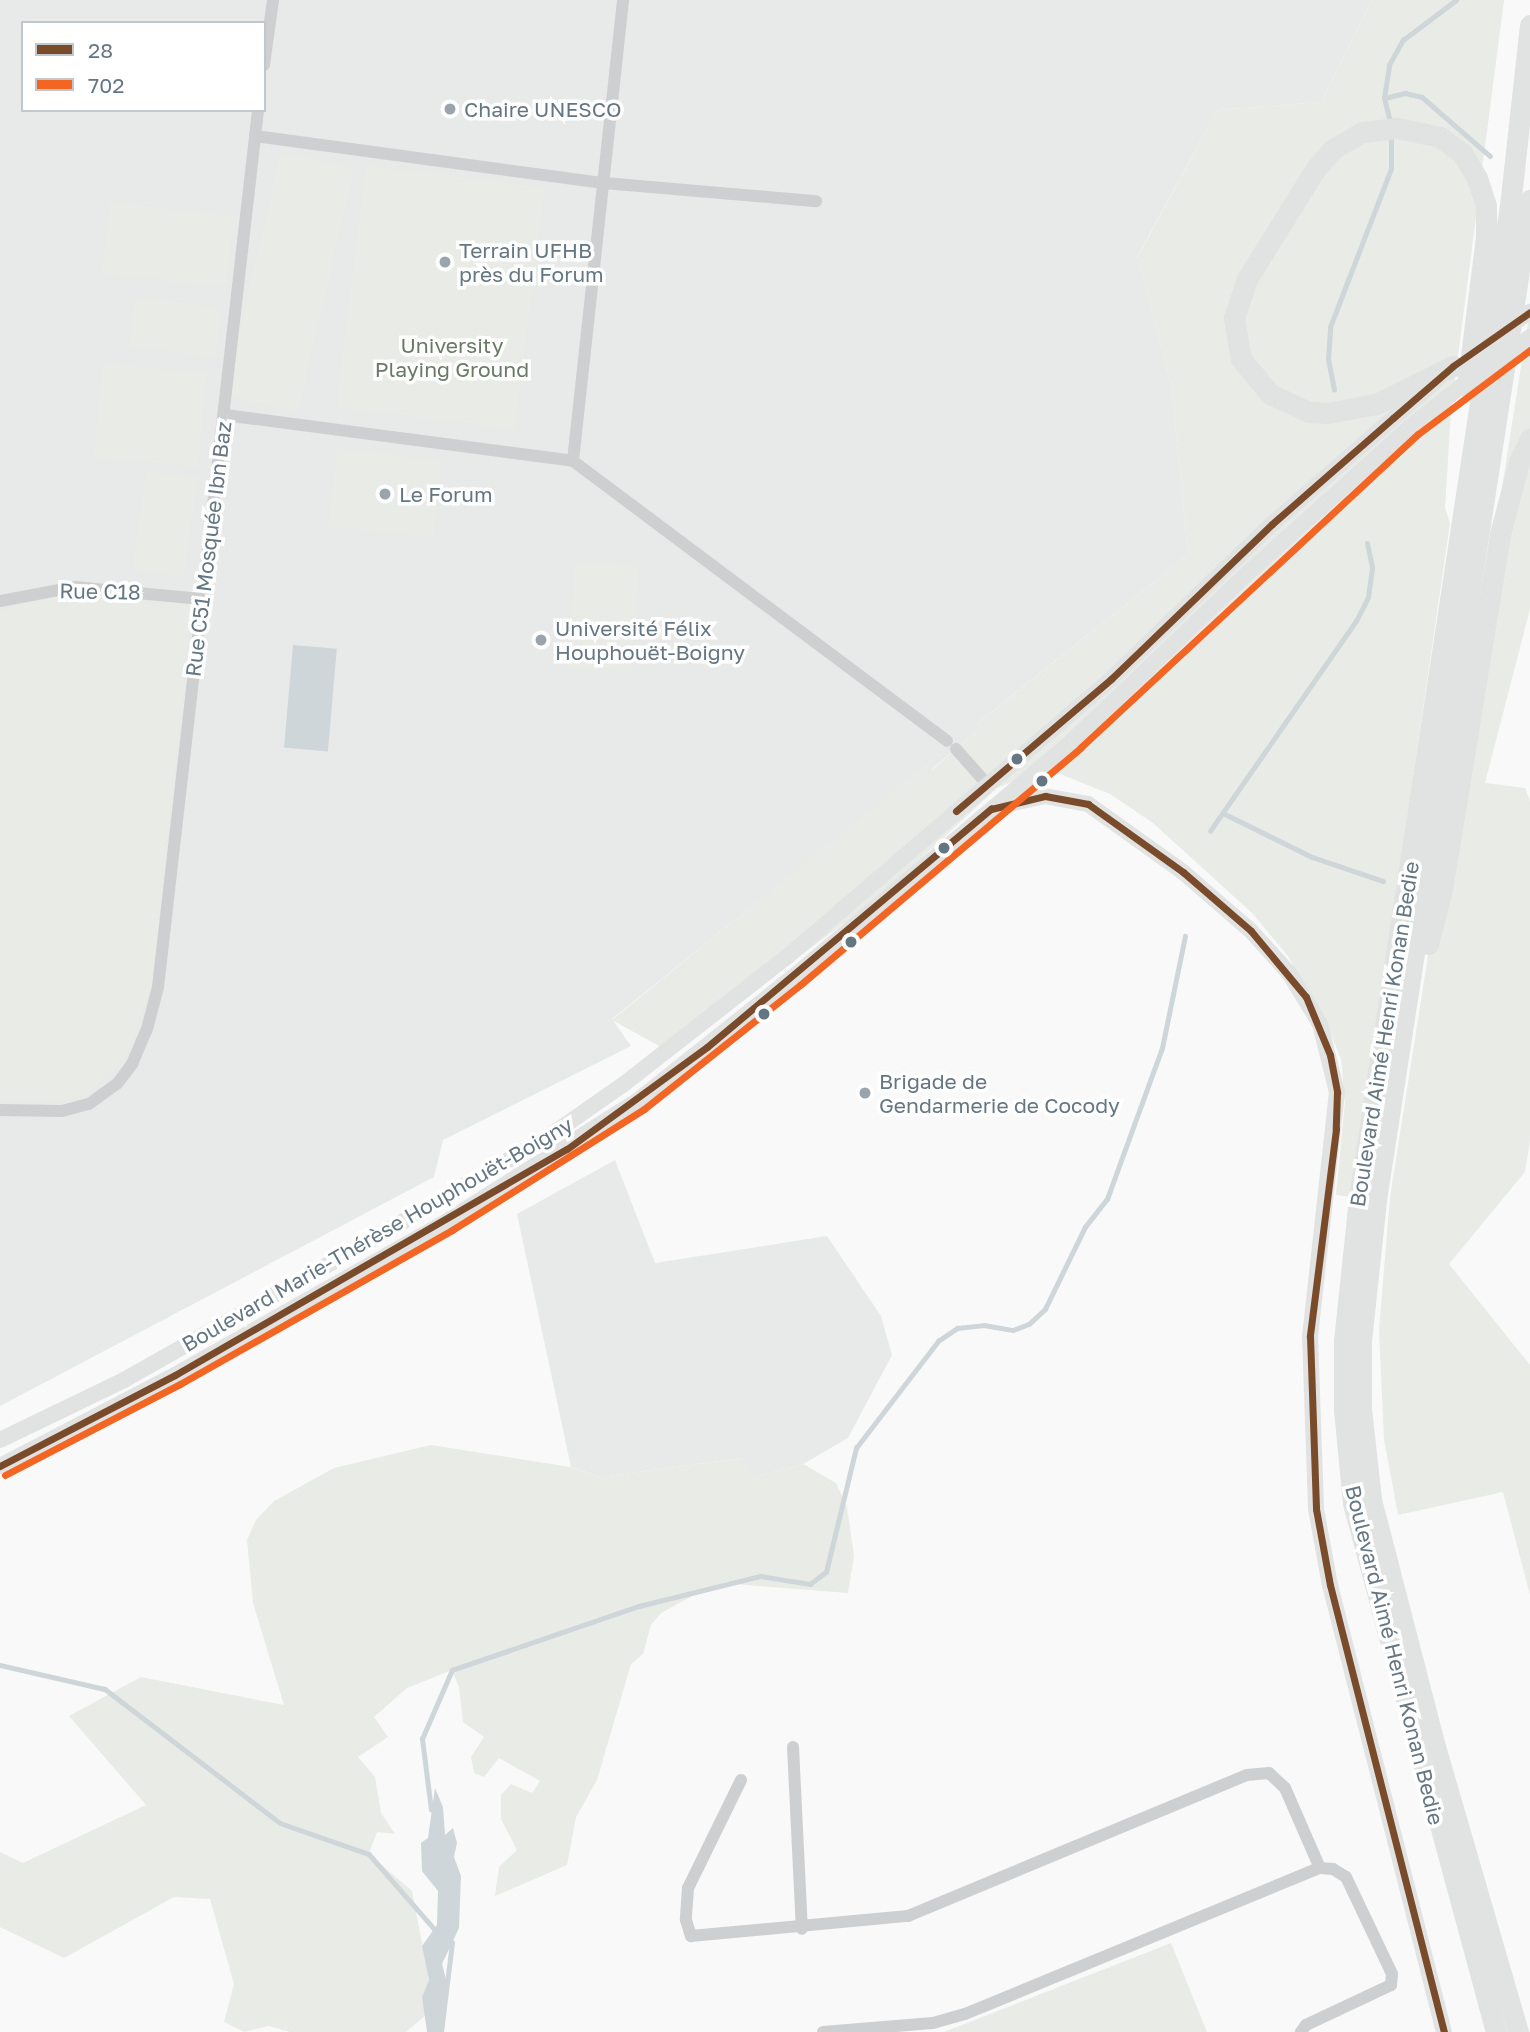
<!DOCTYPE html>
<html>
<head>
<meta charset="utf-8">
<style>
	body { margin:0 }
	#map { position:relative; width:1530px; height:2032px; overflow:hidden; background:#f9f9f9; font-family:"Golos Text",sans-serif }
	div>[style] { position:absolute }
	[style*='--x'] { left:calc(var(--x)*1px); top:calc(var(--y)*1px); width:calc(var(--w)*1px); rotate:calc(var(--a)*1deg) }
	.built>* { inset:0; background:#e8e9e9 }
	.green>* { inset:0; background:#e8ebe6; transform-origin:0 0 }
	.water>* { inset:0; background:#ced6d9; transform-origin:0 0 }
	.stream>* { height:4.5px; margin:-2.25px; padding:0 2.25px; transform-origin:2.25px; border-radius:2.25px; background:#ced6d9 }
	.street>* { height:12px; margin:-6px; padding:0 6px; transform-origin:6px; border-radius:6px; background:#cecfd0 }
	.secondary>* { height:16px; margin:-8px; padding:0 8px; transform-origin:8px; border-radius:8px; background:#e1e2e2 }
	.highway>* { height:21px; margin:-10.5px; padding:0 10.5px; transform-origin:10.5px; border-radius:10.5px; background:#e1e2e2 }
	.bus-1>* { height:7px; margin:-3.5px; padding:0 3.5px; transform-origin:3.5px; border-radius:3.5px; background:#7a4b2a }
	.bus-2>* { height:7px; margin:-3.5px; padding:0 3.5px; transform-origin:3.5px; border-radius:3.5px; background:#f26522 }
	.dots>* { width:19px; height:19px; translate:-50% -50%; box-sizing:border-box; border:4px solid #fff; border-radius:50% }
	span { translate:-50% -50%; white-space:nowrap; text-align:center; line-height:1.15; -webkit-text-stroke:7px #fff; paint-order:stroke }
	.poi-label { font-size:21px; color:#657683 }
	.left { translate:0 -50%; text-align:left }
	.park-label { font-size:21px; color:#687a64 }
	.street-label { font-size:21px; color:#657683 }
	.legend { position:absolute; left:21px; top:21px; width:245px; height:91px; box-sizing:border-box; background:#fff; border:2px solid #c1c8cd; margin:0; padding:9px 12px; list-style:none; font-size:21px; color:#657683 }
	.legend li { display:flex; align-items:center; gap:14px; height:35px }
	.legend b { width:35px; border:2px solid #c1c8cd }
</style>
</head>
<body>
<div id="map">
	<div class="built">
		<div style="clip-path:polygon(evenodd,0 0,1372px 0,1321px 102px,1217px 110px,1137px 257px,1171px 385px,1188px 555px,976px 724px,979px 729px,930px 771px,926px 766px,612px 1019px,631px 1046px,443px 1140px,434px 1177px,0 1406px,0 0,23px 23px,264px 23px,264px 110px,23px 110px,23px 23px)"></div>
		<div style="clip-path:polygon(615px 1160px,655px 1263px,827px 1236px,881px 1316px,892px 1355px,848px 1438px,803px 1464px,751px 1478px,742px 1458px,601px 1477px,571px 1467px,517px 1214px)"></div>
	</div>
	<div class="green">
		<div style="clip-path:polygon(1372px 0,1504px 0,1451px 410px,1445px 508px,1450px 523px,1352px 1197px,1336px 1195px,1345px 1102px,1341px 1059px,1325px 1020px,1287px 955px,1252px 913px,1153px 823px,1110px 794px,1060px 774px,1032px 774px,997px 788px,878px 898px,670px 1052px,612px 1020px,925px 765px,931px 771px,979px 729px,975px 725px,1188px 555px,1171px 385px,1137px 258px,1217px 110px,1321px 102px)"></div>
		<div style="left:281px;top:152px;width:75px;height:250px;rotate:13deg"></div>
		<div style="left:366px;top:165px;width:180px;height:244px;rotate:7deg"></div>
		<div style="left:110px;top:202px;width:125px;height:71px;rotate:7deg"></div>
		<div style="left:135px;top:297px;width:87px;height:50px;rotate:7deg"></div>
		<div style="clip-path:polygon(1530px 310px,1530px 609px,1485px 783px,1525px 788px,1530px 801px,1530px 1140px,1525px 1172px,1449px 1264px,1530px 1365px,1530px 1595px,1503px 1492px,1398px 1515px,1384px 1439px,1379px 1330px,1390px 1197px)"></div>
		<div style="left:102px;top:363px;width:105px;height:95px;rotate:5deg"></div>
		<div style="left:337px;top:449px;width:105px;height:78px;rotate:6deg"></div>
		<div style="left:146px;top:471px;width:52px;height:100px;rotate:8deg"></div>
		<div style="left:575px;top:562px;width:64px;height:106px;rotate:4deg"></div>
		<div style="clip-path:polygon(73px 593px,154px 605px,193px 603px,151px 989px,126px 1058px,85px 1096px,61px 1103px,0 1101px,0 610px)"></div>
		<div style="clip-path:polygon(431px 1445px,570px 1467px,601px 1477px,743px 1458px,751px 1478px,803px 1464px,836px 1483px,847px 1507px,854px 1556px,848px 1593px,733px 1584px,696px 1594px,661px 1613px,651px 1625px,643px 1654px,631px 1664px,597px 1780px,576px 1817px,567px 1865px,495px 1896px,499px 1867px,517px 1850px,501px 1819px,501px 1795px,511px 1784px,532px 1793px,540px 1781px,499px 1758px,484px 1777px,474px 1773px,471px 1757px,484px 1737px,463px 1722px,459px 1687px,452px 1670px,407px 1688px,374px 1717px,388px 1737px,358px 1757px,375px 1777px,381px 1813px,395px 1834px,377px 1832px,369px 1854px,412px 1891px,429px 1980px,422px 1997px,426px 2015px,406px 2032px,290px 2032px,269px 2026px,244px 2032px,224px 2022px,234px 1984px,210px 1899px,174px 1897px,64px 1958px,0 1927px,0 1852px,23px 1863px,146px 1805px,69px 1716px,141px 1677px,284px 1705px,253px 1603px,247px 1540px,256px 1520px,274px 1501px,334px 1468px)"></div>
		<div style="clip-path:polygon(1171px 1943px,1207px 2032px,944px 2032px)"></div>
	</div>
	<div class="water">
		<div style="left:293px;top:645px;width:44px;height:103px;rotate:5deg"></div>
		<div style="clip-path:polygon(435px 1788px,443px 1807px,445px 1835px,453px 1828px,457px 1843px,454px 1857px,461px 1876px,459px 1928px,442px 1964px,448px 1987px,441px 2032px,427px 2032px,422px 1997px,429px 1980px,422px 1946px,437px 1925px,438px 1891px,422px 1871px,421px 1843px,428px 1838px)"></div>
	</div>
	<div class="stream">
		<div style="--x:1385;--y:98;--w:21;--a:-14"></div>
		<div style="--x:1405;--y:93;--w:17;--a:13"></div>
		<div style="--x:1422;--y:97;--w:90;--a:40.9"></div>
		<div style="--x:1390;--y:122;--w:25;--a:-104"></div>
		<div style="--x:1384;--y:98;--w:33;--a:-81"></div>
		<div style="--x:1389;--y:65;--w:29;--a:-61"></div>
		<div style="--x:1403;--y:40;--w:66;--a:-37"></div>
		<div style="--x:1334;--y:390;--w:32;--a:-101"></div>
		<div style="--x:1328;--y:359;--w:32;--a:-86"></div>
		<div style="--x:1330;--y:327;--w:169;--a:-68.9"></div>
		<div style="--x:1391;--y:169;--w:32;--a:-90"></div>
		<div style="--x:1223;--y:813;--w:99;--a:26.3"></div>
		<div style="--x:1312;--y:857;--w:75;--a:18.7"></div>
		<div style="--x:1210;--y:831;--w:256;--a:-55.2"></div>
		<div style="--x:1356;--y:621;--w:27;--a:-63"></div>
		<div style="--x:1368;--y:597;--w:30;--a:-82"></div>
		<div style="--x:1372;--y:567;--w:24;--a:-102"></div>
		<div style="--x:0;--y:1665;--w:108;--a:12.9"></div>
		<div style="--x:105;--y:1689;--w:220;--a:37.4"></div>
		<div style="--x:280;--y:1823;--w:94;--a:19.2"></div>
		<div style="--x:369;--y:1854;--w:105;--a:48.9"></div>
		<div style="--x:431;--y:1810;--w:72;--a:-97.2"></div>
		<div style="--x:422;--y:1739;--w:75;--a:-66.5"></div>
		<div style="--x:452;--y:1670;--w:198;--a:-18.9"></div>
		<div style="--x:639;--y:1606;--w:125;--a:-13.9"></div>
		<div style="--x:760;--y:1576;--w:51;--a:9.1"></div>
		<div style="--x:810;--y:1584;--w:20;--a:-37"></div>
		<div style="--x:826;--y:1572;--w:128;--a:-76.4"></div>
		<div style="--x:856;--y:1448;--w:135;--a:-52.5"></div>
		<div style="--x:938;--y:1341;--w:23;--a:-34"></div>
		<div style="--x:957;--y:1328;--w:27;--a:-6"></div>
		<div style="--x:984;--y:1325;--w:29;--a:10"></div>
		<div style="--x:1013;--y:1330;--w:17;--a:-21"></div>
		<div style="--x:1029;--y:1324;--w:22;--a:-43"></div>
		<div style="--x:1045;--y:1309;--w:91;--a:-64"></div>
		<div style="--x:1085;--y:1227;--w:36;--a:-52"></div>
		<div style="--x:1107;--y:1199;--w:161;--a:-70"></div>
		<div style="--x:1162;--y:1048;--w:114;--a:-78.4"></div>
		<div style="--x:441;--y:2032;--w:90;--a:-83"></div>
	</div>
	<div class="street">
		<div style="--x:264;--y:65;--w:66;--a:-82.1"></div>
		<div style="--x:255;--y:136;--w:352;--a:7.7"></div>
		<div style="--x:604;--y:183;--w:213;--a:4.9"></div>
		<div style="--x:225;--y:415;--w:351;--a:7.5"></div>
		<div style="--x:573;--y:461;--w:467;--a:36.8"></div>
		<div style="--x:573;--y:461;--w:464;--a:-83.8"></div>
		<div style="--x:0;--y:601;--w:75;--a:-10.7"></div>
		<div style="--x:74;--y:587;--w:128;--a:5.4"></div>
		<div style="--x:956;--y:749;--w:47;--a:48.5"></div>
		<div style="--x:0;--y:1110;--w:62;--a:0.9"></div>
		<div style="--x:62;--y:1111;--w:28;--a:-15"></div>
		<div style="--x:89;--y:1104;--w:34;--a:-36"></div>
		<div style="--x:117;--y:1084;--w:25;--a:-53"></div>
		<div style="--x:132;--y:1064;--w:38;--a:-67"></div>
		<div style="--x:147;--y:1029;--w:43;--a:-75.3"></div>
		<div style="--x:158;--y:987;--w:883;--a:-83.49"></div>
		<div style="--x:793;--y:1747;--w:182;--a:87.2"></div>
		<div style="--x:741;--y:1780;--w:120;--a:116.1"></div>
		<div style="--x:688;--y:1888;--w:32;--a:94"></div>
		<div style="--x:686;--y:1920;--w:17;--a:73"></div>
		<div style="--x:691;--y:1936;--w:218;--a:-5.3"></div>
		<div style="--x:908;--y:1916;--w:367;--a:-22.6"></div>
		<div style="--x:1247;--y:1775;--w:22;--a:-5"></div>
		<div style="--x:1269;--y:1773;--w:22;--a:43"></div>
		<div style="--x:1285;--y:1788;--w:87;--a:66.4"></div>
		<div style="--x:823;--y:2032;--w:110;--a:-4.7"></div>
		<div style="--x:933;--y:2023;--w:33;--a:-16"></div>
		<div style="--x:965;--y:2014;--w:384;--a:-22.4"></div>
		<div style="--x:1320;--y:1868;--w:13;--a:4"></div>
		<div style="--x:1333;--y:1869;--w:15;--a:32"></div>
		<div style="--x:1346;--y:1877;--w:107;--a:64.6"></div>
		<div style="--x:1392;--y:1974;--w:11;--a:95"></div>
		<div style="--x:1391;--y:1985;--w:94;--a:154.8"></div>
		<div style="--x:1306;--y:2025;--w:9;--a:126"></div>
	</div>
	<div class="secondary">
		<div style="--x:1506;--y:328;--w:29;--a:-34"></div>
		<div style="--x:1500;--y:358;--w:37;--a:-35"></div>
		<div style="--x:999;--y:806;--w:47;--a:-12.3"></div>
		<div style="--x:1045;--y:796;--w:44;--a:10.5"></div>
		<div style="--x:1088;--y:804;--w:117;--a:35.6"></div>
		<div style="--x:1183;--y:872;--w:90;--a:40.9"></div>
		<div style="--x:1251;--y:931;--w:57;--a:47.9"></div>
		<div style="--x:1289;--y:973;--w:60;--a:58.7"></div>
		<div style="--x:1320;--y:1024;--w:70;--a:76"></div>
		<div style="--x:1337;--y:1092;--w:245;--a:96.3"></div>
		<div style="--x:1310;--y:1336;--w:173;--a:88"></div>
		<div style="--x:1316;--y:1509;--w:77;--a:79.6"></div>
		<div style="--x:1330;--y:1585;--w:461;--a:75.7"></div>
		<div style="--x:0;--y:1440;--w:138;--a:-25.8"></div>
		<div style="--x:124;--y:1380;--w:280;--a:-29.5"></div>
		<div style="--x:368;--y:1242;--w:208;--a:-30.3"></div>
		<div style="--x:548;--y:1137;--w:93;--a:-34.9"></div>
		<div style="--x:624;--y:1084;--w:208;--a:-38"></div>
		<div style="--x:788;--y:956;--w:426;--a:-40.6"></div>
		<div style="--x:1111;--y:679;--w:223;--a:-43.9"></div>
		<div style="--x:1272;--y:524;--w:220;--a:-41.1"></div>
		<div style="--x:0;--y:1466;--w:197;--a:-27.5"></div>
		<div style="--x:175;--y:1375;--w:313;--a:-29.5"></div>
		<div style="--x:447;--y:1221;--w:225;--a:-32.3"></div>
		<div style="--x:637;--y:1101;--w:199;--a:-38.5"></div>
		<div style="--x:793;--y:977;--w:367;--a:-40.2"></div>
		<div style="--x:1073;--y:740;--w:243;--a:-43.7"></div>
		<div style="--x:1249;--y:572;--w:218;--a:-42"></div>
		<div style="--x:1411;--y:426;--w:79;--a:-38.3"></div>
	</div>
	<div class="highway">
		<div style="--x:1453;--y:366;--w:86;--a:153.7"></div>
		<div style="--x:1376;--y:404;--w:49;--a:169.4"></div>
		<div style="--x:1328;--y:413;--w:19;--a:-177"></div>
		<div style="--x:1309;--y:412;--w:43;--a:-155.2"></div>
		<div style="--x:1270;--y:394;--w:45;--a:-129.6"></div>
		<div style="--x:1241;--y:359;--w:42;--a:-99.7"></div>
		<div style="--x:1234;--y:318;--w:41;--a:-71.6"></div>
		<div style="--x:1247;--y:279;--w:131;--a:-58.1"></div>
		<div style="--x:1316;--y:168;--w:25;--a:-48"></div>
		<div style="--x:1333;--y:149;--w:34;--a:-30"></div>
		<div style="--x:1363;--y:132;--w:35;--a:-7"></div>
		<div style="--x:1398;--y:128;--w:43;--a:12.1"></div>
		<div style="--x:1440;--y:137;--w:27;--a:36"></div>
		<div style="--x:1462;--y:153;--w:29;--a:59"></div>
		<div style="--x:1477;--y:178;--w:29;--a:72"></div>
		<div style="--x:1486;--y:206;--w:31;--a:90"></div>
		<div style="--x:1486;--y:237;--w:151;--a:97.2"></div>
		<div style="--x:1428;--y:944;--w:57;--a:-75.7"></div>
		<div style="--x:1442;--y:889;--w:360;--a:-80.7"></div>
		<div style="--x:1500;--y:534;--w:74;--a:-75.2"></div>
		<div style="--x:1519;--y:462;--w:26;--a:-65"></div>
		<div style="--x:1496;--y:2032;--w:548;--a:-105.13"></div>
		<div style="--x:1353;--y:1503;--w:93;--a:-95.5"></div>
		<div style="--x:1344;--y:1410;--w:69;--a:-90"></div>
		<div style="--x:1344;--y:1341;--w:144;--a:-84"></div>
		<div style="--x:1359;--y:1198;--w:1003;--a:-81.35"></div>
		<div style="--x:1510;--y:206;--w:182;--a:-83.7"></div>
		<div style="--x:1518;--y:2032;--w:301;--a:-106.2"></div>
		<div style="--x:1434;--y:1743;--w:252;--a:-104.5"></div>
		<div style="--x:1371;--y:1499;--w:91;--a:-96.3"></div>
		<div style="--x:1361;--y:1409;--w:68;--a:-90"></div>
		<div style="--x:1361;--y:1341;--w:142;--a:-83.9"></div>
		<div style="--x:1376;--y:1200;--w:1012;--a:-81.25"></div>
	</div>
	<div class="bus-1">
		<div style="--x:956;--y:811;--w:204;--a:-40.4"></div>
		<div style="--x:1111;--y:679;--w:223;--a:-43.9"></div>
		<div style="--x:1272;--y:524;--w:161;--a:-41.2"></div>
		<div style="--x:1393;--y:418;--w:79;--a:-40.9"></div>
		<div style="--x:1453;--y:366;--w:94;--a:-35"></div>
		<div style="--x:0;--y:1466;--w:197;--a:-27.5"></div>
		<div style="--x:175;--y:1375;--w:452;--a:-30"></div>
		<div style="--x:567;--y:1149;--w:173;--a:-36.1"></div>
		<div style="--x:707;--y:1047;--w:371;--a:-40"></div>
		<div style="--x:991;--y:809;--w:56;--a:-13.5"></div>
		<div style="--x:1045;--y:796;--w:44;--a:10.5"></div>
		<div style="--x:1088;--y:804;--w:117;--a:35.6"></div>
		<div style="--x:1183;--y:872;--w:90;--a:40.9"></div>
		<div style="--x:1251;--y:931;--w:86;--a:50.2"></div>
		<div style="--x:1306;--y:997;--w:63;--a:67.5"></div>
		<div style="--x:1330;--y:1055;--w:38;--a:79"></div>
		<div style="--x:1337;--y:1092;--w:37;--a:92"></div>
		<div style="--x:1336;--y:1129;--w:209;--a:97.2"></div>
		<div style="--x:1310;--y:1336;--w:173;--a:88"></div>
		<div style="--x:1316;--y:1509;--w:77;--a:79.6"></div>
		<div style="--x:1330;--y:1585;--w:461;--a:75.7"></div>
	</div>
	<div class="bus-2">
		<div style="--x:5;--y:1475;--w:197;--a:-27.5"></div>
		<div style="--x:180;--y:1384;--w:313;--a:-29.5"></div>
		<div style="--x:452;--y:1230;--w:227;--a:-32.2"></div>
		<div style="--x:644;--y:1109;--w:199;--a:-38.5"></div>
		<div style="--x:800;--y:985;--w:367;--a:-40.2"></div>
		<div style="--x:1080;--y:748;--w:461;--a:-42.9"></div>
		<div style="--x:1418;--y:434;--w:140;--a:-36.9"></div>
	</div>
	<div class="dots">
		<div style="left:450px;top:109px;background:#99a4ac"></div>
		<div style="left:445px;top:262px;background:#99a4ac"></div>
		<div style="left:385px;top:494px;background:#99a4ac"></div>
		<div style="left:541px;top:640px;background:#99a4ac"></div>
		<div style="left:1017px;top:759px;background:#657683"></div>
		<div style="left:1042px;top:781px;background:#657683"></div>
		<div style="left:944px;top:848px;background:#657683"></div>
		<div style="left:851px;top:942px;background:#657683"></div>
		<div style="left:764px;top:1014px;background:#657683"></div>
		<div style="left:865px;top:1093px;background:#99a4ac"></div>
	</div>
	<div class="poi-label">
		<span class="left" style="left:464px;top:109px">Chaire UNESCO</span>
		<span class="left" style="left:459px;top:262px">Terrain UFHB<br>près du Forum</span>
		<span class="left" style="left:399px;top:494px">Le Forum</span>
		<span class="left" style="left:555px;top:640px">Université Félix<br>Houphouët-Boigny</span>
		<span class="left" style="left:879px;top:1093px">Brigade de<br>Gendarmerie de Cocody</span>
	</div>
	<div class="park-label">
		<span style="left:452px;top:357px">University<br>Playing Ground</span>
	</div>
	<div class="street-label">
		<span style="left:208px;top:549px;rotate:-83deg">Rue C51 Mosquée Ibn Baz</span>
		<span style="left:100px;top:591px;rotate:1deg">Rue C18</span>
		<span style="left:1384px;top:1034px;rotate:-81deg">Boulevard Aimé Henri Konan Bedie</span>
		<span style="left:377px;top:1234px;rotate:-30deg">Boulevard Marie-Thérèse Houphouët-Boigny</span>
		<span style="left:1395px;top:1655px;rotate:76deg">Boulevard Aimé Henri Konan Bedie</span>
	</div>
	<ul class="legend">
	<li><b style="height:9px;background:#7a4b2a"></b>28</li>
	<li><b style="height:9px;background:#f26522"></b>702</li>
	</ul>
</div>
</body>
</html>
